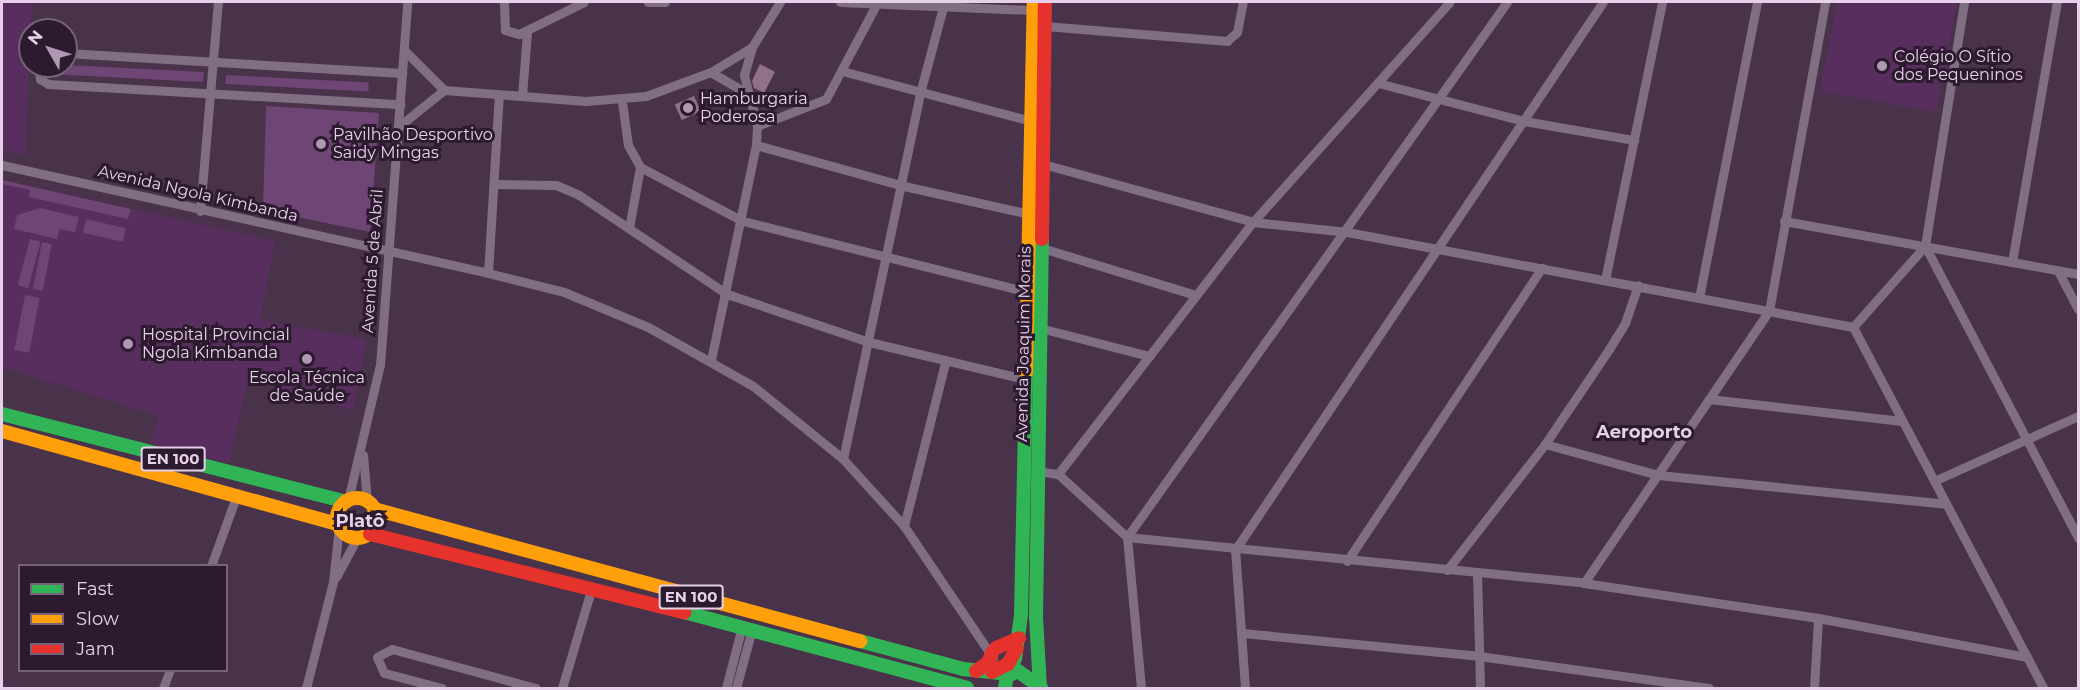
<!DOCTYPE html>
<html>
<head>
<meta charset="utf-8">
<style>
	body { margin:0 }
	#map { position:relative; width:2080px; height:690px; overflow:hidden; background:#48334b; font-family:Montserrat,sans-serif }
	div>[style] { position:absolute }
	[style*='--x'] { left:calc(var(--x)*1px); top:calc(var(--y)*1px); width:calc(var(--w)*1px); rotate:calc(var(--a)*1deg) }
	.built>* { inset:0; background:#572e5d }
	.green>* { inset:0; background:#6e4575; transform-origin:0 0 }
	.building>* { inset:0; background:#907189; transform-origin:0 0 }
	.street>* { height:9px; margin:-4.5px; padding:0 4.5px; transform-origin:4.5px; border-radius:4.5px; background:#806f82 }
	.fast>* { height:14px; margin:-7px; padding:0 7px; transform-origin:7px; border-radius:7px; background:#30b455 }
	.slow>* { height:14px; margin:-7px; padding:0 7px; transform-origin:7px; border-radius:7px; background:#ff9f0a }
	.slow>.ring { margin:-7px; padding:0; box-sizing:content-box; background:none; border:14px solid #ff9f0a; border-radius:50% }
	.jam>* { height:14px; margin:-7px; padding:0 7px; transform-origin:7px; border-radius:7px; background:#e5322d }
	.dots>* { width:16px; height:16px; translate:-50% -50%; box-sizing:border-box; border:3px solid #2c1a2e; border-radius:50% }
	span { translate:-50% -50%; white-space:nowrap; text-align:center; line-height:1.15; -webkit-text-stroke:6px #2c1a2e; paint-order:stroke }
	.shield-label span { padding:2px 4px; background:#2c1a2e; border:2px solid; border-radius:4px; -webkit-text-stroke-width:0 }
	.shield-label { font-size:15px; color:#e7d0ea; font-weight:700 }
	.poi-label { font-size:16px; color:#e7d0ea }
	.left { translate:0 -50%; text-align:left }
	.street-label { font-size:16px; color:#e7d0ea }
	.neighbourhood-label { font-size:18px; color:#e7d0ea; font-weight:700 }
	.frame { position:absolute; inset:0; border:3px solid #e7d0ea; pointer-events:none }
	.legend { position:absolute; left:18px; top:564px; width:210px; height:108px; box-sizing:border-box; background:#2c1a2e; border:2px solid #776379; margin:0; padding:8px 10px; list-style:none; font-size:18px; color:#e7d0ea }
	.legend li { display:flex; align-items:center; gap:12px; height:30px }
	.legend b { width:30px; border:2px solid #776379 }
	.north { position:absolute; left:18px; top:18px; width:60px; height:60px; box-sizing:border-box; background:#2c1a2e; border:2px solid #776379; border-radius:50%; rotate:309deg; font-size:16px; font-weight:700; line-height:24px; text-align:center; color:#e7d0ea }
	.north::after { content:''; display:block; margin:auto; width:21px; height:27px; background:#af99b2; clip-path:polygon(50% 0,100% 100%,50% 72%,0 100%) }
</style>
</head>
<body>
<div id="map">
	<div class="built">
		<div style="clip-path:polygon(2px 2px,32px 2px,25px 155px,2px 150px)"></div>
		<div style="clip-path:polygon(1837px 2px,1957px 2px,1936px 112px,1820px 91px)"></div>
		<div style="clip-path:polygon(2px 180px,275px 241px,260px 320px,367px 339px,353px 410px,248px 380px,229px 463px,150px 444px,159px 416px,2px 367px)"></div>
	</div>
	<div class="green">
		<div style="clip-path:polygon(66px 65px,204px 72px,203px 82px,49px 74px,49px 66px)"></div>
		<div style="left:226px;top:75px;width:143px;height:9px;rotate:3deg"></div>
		<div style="clip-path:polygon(266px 106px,379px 113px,370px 232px,263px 210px)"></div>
		<div style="clip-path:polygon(2px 180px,131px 209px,128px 219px,29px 197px,30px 190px,2px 184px)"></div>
		<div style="clip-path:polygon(40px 208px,79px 217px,75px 232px,60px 229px,57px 239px,14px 229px,17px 215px)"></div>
		<div style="left:86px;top:219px;width:41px;height:14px;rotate:13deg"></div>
		<div style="left:30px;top:239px;width:11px;height:48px;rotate:15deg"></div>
		<div style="left:42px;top:242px;width:10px;height:48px;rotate:11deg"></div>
		<div style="left:25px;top:295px;width:15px;height:56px;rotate:11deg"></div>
	</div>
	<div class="building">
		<div style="clip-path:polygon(760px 64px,775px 72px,764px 93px,754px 88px,752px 81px)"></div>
		<div style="left:694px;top:96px;width:17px;height:21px;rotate:66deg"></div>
	</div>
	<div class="street">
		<div style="--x:504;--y:2;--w:28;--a:88"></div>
		<div style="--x:505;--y:30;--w:15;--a:16"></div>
		<div style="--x:519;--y:34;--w:72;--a:-26.2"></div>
		<div style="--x:648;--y:2;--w:17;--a:0"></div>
		<div style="--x:840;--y:2;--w:194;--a:2.4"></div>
		<div style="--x:1045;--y:26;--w:183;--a:4.7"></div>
		<div style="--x:1227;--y:41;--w:13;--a:-42"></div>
		<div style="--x:1237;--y:32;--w:31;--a:-79"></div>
		<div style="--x:404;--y:50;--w:57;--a:45"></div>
		<div style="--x:444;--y:90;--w:142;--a:4.4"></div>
		<div style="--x:586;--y:101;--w:60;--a:-4.8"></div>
		<div style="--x:646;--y:96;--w:69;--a:-20.3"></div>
		<div style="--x:66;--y:53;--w:337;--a:3.4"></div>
		<div style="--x:38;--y:66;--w:13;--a:81"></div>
		<div style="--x:40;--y:79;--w:9;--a:32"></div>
		<div style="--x:48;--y:84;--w:353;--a:3.3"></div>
		<div style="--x:842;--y:71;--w:196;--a:14.8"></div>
		<div style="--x:1378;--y:83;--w:151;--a:14.6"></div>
		<div style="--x:1524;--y:121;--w:112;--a:9.8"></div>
		<div style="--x:745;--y:92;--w:39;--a:-150"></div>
		<div style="--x:711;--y:72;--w:48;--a:-31.4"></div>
		<div style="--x:752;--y:47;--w:53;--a:-58.1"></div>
		<div style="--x:522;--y:96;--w:64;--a:-85.5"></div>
		<div style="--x:622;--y:102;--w:43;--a:82.1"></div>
		<div style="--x:628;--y:145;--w:25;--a:61"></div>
		<div style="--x:640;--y:167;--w:62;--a:100.2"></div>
		<div style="--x:757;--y:126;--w:74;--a:-21.4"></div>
		<div style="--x:826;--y:99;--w:106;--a:-62"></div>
		<div style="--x:398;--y:127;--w:59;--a:-38.8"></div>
		<div style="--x:756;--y:145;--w:154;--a:15.5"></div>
		<div style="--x:904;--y:186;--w:128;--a:12.6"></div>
		<div style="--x:1043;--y:164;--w:218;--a:15.4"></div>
		<div style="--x:1253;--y:222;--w:95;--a:6.1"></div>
		<div style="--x:1347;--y:232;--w:515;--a:10.63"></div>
		<div style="--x:2;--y:165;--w:498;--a:12.5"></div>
		<div style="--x:488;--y:273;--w:78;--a:14"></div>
		<div style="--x:564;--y:292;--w:91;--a:22.6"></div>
		<div style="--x:648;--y:327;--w:120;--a:29.3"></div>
		<div style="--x:753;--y:386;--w:116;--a:39"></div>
		<div style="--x:843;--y:459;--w:91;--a:47.7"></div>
		<div style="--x:904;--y:526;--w:159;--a:56"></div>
		<div style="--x:640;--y:167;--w:116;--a:27.7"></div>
		<div style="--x:743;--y:221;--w:293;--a:14"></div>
		<div style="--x:494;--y:184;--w:62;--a:0.9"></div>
		<div style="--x:556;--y:185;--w:25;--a:23"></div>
		<div style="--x:579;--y:195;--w:178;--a:33.8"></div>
		<div style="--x:727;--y:294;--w:150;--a:18.7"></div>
		<div style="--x:869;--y:342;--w:159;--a:13.4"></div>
		<div style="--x:200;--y:211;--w:210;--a:-85.1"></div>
		<div style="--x:1784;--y:221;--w:299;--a:10.2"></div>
		<div style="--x:1925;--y:246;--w:330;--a:62.3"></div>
		<div style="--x:1042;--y:248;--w:161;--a:17"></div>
		<div style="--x:2012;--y:262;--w:264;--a:-80.2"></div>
		<div style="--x:2058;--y:271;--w:43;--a:62.2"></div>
		<div style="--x:488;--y:273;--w:179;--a:-86.5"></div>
		<div style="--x:1605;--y:280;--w:284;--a:-78.4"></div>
		<div style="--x:1699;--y:298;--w:302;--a:-78.9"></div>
		<div style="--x:1853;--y:327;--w:408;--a:62.2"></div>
		<div style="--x:1853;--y:327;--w:108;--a:-48.4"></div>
		<div style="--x:1925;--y:246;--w:247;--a:-80.9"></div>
		<div style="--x:1040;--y:328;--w:113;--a:14.4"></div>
		<div style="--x:711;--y:360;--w:220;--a:-78.2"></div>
		<div style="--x:756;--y:145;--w:19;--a:-87"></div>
		<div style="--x:757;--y:126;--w:53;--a:-104.3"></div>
		<div style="--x:744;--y:75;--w:29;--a:-74"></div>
		<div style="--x:1709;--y:399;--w:194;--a:6.5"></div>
		<div style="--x:1545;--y:444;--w:117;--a:15.3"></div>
		<div style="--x:1658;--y:475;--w:289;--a:5.7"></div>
		<div style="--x:363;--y:455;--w:46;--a:85"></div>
		<div style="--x:843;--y:459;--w:374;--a:-78.1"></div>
		<div style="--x:920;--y:93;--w:89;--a:-75"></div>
		<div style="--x:1038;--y:471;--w:20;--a:9"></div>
		<div style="--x:1058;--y:474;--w:93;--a:42.4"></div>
		<div style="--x:1127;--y:537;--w:459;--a:5.7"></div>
		<div style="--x:1584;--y:583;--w:237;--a:8.5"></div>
		<div style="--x:1818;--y:618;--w:213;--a:10.6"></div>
		<div style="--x:1058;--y:474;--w:319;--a:-52.3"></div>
		<div style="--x:1253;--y:222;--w:295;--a:-48.2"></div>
		<div style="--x:1934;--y:481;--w:158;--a:-24.3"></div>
		<div style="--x:348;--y:500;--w:139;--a:-76.7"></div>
		<div style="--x:380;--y:365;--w:364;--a:-85.7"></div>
		<div style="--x:904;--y:526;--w:168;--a:-75.9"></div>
		<div style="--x:1347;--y:561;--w:352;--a:-56.4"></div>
		<div style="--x:211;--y:566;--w:77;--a:-70.1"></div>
		<div style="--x:1447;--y:570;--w:160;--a:-52.1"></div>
		<div style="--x:1545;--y:444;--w:115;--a:-56"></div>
		<div style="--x:1609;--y:349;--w:31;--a:-58"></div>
		<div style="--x:1625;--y:323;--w:40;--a:-71.1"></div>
		<div style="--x:1477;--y:572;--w:116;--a:88.5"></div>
		<div style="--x:336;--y:577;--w:44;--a:-61.7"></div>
		<div style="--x:1584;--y:583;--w:329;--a:-55.8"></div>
		<div style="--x:1769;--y:311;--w:314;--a:-79.7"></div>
		<div style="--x:1242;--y:633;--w:238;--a:5.5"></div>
		<div style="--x:1479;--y:656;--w:232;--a:7.9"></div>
		<div style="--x:163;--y:688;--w:19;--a:-69"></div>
		<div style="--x:306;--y:688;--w:109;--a:-75.7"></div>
		<div style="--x:333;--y:582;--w:55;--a:-83.8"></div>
		<div style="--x:442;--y:688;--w:60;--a:-165.5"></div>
		<div style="--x:384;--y:673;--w:17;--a:-114"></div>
		<div style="--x:377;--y:657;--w:17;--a:-28"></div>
		<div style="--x:392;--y:649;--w:149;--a:15.2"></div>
		<div style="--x:562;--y:688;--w:105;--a:-73.5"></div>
		<div style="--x:726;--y:688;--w:64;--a:-75.5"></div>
		<div style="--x:736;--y:688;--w:61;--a:-74.8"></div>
		<div style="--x:1141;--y:688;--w:152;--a:-95.3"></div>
		<div style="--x:1127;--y:537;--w:656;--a:-54.61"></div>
		<div style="--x:1245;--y:688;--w:138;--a:-94.1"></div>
		<div style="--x:1235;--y:550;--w:660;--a:-56.12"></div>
		<div style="--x:1814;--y:688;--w:70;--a:-86.7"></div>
	</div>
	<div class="fast">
		<div style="--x:2;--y:414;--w:355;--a:14.3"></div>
		<div style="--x:684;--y:612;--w:293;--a:15"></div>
		<div style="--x:860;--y:641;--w:107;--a:15.2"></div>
		<div style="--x:963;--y:669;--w:46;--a:6.2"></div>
		<div style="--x:1015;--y:659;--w:44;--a:-82.2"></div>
		<div style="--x:1021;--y:615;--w:243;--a:-88.8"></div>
		<div style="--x:1005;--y:688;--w:12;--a:-81"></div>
		<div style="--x:1007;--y:676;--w:12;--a:-24"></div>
		<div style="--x:1018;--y:671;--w:29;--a:36"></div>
		<div style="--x:1040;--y:688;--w:72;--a:-93.2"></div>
		<div style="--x:1036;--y:616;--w:377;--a:-89.1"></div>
	</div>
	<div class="slow">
		<div style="--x:1026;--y:372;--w:370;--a:-88.8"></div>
		<div style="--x:2;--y:431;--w:349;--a:15.5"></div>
		<div class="ring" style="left:337px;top:498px;width:26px;height:26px"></div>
		<div style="--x:374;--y:509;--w:504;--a:15.2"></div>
	</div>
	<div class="jam">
		<div style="--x:1042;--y:239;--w:237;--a:-89.3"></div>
		<div style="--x:370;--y:534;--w:324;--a:14"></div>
		<div style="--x:996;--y:648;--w:25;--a:-23"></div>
		<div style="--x:976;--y:671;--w:14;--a:-34"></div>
		<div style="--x:988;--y:663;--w:11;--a:-68"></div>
		<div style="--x:992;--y:672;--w:18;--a:-27"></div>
		<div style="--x:1008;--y:664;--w:18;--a:-61"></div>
	</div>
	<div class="dots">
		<div style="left:1882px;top:66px;background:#af99b2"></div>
		<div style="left:688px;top:108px;background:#af99b2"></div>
		<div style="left:321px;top:144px;background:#af99b2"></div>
		<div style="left:128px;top:344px;background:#af99b2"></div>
		<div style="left:307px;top:359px;background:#af99b2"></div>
	</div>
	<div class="shield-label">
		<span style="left:173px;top:459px">EN 100</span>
		<span style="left:691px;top:597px">EN 100</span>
	</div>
	<div class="poi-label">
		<span class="left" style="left:1894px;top:66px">Colégio O Sítio<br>dos Pequeninos</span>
		<span class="left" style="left:700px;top:108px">Hamburgaria<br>Poderosa</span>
		<span class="left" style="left:333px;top:144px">Pavilhão Desportivo<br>Saidy Mingas</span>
		<span class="left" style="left:142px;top:344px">Hospital Provincial<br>Ngola Kimbanda</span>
		<span style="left:307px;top:387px">Escola Técnica<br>de Saúde</span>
	</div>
	<div class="street-label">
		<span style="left:198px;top:194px;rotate:13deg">Avenida Ngola Kimbanda</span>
		<span style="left:373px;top:261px;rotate:-86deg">Avenida 5 de Abril</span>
		<span style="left:1024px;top:344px;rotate:-89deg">Avenida Joaquim Morais</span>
	</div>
	<div class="neighbourhood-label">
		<span style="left:1644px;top:432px">Aeroporto</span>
		<span style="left:360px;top:521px">Platô</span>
	</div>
	<div class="frame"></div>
	<ul class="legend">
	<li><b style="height:8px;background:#30b455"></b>Fast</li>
	<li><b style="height:8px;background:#ff9f0a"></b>Slow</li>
	<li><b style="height:8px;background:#e5322d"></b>Jam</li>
	</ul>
	<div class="north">N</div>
</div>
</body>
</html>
